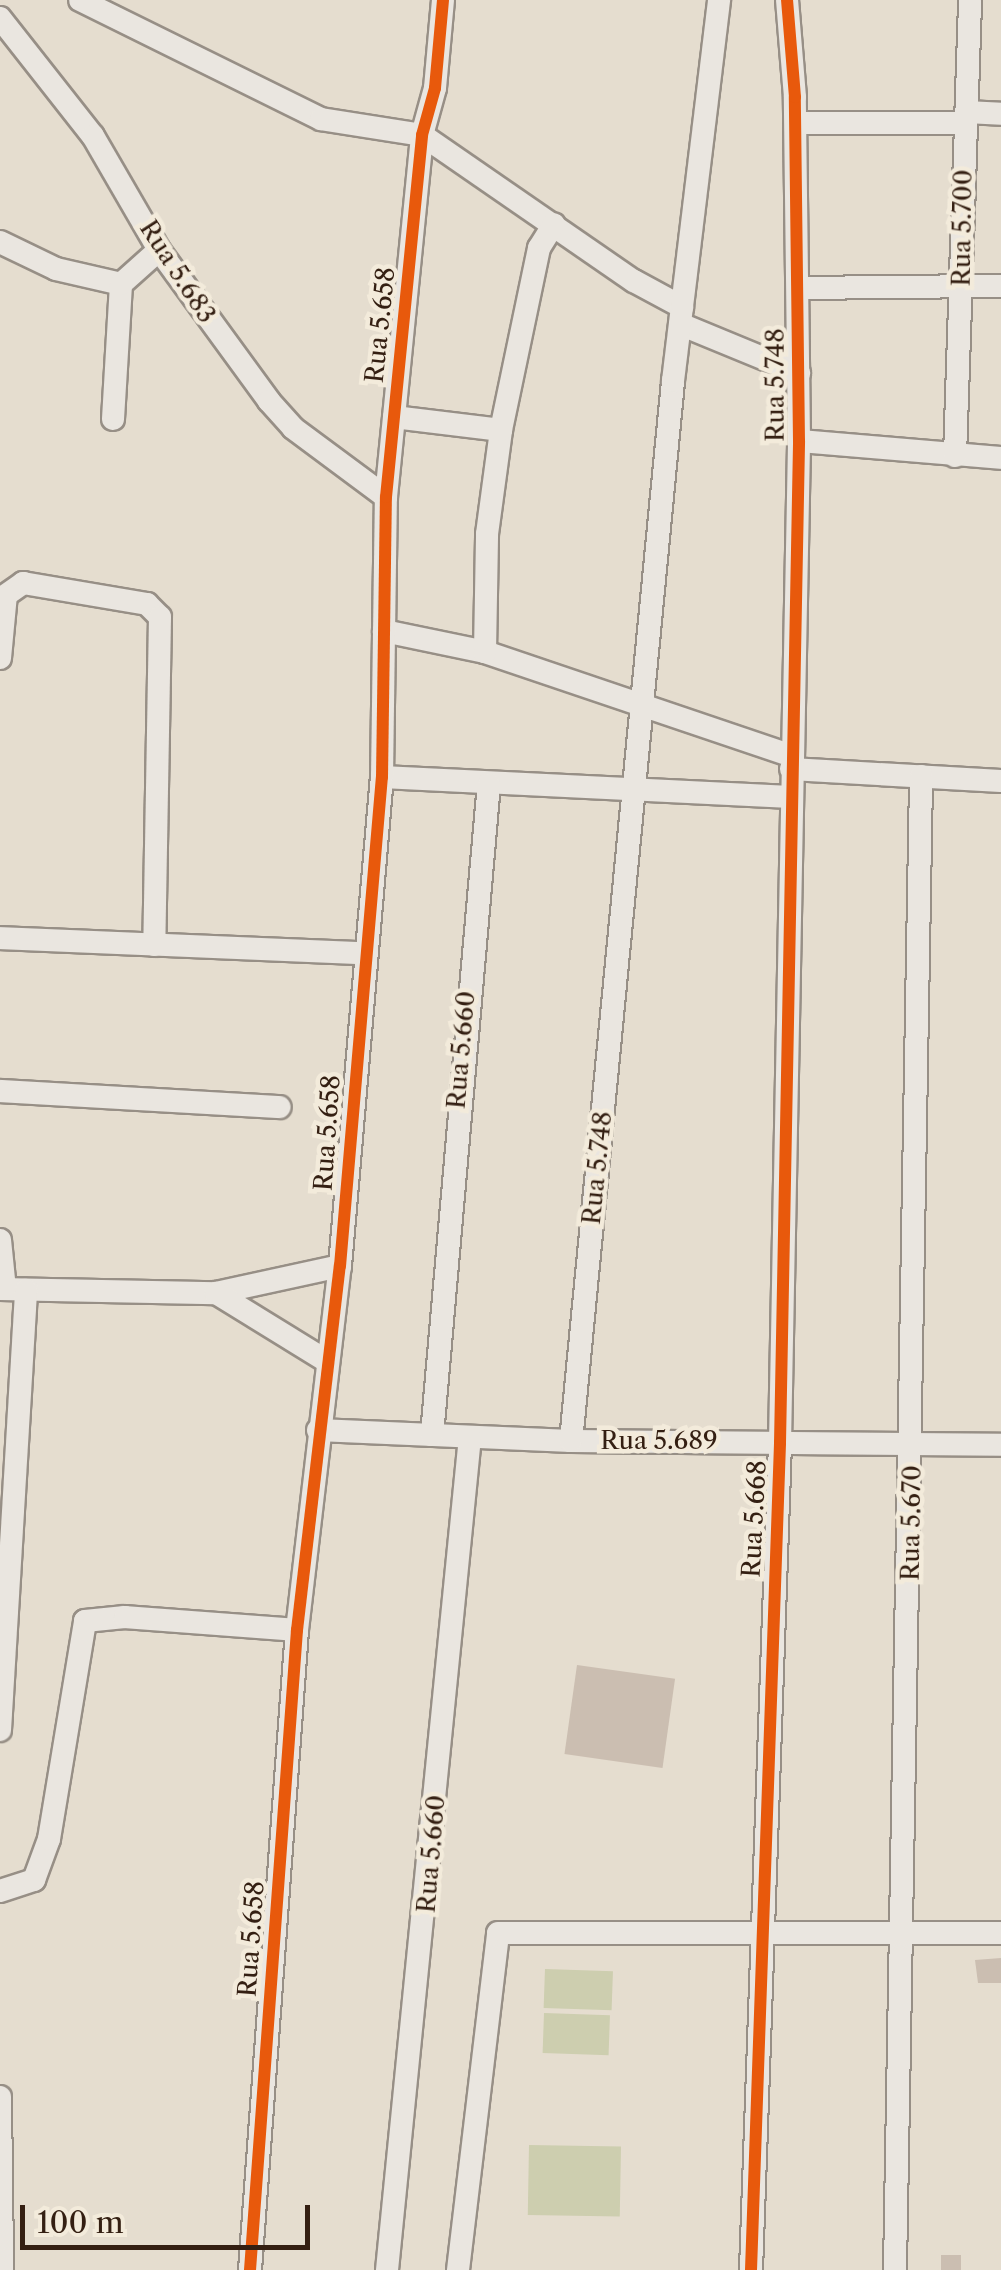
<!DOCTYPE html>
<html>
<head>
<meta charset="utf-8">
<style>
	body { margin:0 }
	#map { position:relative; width:1001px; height:2270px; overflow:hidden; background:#e5ddcf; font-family:"Libre Caslon Text",serif }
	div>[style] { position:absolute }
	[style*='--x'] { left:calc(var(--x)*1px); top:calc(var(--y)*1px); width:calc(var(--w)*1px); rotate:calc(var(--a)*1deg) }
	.green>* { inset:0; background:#cdceaf; transform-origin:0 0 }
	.building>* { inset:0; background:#cbbeb1; transform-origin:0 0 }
	.roads { filter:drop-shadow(2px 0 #978f86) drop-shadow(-2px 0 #978f86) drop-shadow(0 2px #978f86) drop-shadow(0 -2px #978f86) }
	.minor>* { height:22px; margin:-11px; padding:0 11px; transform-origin:11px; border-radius:11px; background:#eae6e0 }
	.cycleway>* { height:12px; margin:-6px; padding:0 6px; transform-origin:6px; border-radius:6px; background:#e8590c }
	span { translate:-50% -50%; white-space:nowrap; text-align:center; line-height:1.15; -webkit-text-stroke:9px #f3ebdb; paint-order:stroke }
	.street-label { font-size:25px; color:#341f12 }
	.scale { position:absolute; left:20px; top:2205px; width:290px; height:45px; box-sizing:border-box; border:5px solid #341f12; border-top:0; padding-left:12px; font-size:30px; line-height:35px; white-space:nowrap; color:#341f12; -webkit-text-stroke:8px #f3ebdb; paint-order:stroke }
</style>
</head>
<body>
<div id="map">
	<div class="green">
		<div style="left:545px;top:1969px;width:68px;height:39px;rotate:2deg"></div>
		<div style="left:544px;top:2013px;width:66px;height:40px;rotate:2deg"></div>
		<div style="left:529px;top:2145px;width:92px;height:70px;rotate:1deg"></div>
	</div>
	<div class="building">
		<div style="left:577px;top:1665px;width:99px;height:90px;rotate:8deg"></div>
		<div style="clip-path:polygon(1001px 1958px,1001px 1983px,978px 1983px,975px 1960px)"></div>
		<div style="left:941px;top:2255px;width:20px;height:15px"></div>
	</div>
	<div class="roads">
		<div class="minor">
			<div style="--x:80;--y:0;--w:269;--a:26.3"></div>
			<div style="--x:321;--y:119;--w:102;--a:9"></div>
			<div style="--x:422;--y:135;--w:257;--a:34.6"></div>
			<div style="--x:634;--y:281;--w:55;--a:28.4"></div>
			<div style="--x:0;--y:18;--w:150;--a:51.8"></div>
			<div style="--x:93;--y:136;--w:132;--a:59.9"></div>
			<div style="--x:159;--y:250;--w:187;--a:53.9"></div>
			<div style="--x:269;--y:401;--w:36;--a:48"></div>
			<div style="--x:293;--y:428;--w:116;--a:36.6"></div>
			<div style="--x:966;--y:112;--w:35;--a:3"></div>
			<div style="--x:796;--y:123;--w:169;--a:0"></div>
			<div style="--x:0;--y:242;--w:62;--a:25.7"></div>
			<div style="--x:56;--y:269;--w:67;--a:13"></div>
			<div style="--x:798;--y:288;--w:203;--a:-0.6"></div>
			<div style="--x:680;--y:324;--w:129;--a:22.4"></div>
			<div style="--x:394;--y:417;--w:108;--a:6.9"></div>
			<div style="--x:113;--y:419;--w:135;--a:-86.6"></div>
			<div style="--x:121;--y:284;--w:51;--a:-41.8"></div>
			<div style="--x:799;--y:441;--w:203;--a:4.8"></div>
			<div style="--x:955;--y:456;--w:456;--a:-88.1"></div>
			<div style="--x:384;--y:631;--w:103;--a:11.7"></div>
			<div style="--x:485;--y:652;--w:324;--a:18.7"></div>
			<div style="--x:485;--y:652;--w:118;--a:-89"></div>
			<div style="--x:487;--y:534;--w:105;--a:-82.3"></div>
			<div style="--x:501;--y:430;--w:186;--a:-78.2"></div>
			<div style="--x:539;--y:248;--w:28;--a:-58"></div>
			<div style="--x:0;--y:658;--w:63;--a:-84.6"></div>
			<div style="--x:6;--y:595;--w:21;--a:-35"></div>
			<div style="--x:23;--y:583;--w:126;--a:9.6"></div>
			<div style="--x:147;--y:604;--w:18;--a:45"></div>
			<div style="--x:160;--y:617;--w:328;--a:91"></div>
			<div style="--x:791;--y:769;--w:210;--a:3.3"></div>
			<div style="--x:382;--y:777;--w:409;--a:2.8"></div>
			<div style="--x:0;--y:938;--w:364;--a:2.4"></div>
			<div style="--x:0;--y:1091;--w:280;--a:3.3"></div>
			<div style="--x:0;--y:1240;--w:49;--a:84.2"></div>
			<div style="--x:0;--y:1289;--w:216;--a:1.1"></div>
			<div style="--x:216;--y:1293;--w:127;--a:-12.3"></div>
			<div style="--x:216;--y:1293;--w:128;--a:31.6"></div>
			<div style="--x:318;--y:1430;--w:253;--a:2.5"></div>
			<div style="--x:571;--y:1441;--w:430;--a:0.5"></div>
			<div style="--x:432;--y:1435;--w:653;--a:-85"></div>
			<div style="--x:571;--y:1441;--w:1065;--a:-84.5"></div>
			<div style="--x:673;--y:381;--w:384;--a:-83.1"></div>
			<div style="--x:0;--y:1730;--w:441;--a:-86.6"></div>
			<div style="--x:0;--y:1891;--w:36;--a:-18"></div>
			<div style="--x:34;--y:1880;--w:44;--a:-69.9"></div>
			<div style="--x:49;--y:1839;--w:221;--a:-80.6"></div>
			<div style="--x:85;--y:1621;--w:40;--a:-5.7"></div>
			<div style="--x:125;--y:1617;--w:172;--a:4.3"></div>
			<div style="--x:0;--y:2097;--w:173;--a:89.3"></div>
			<div style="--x:250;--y:2270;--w:642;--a:-85.8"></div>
			<div style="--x:297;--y:1630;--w:367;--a:-83.3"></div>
			<div style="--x:340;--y:1266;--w:491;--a:-85.1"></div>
			<div style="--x:382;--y:777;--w:280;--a:-89.2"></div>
			<div style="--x:386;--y:497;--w:364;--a:-84.3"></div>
			<div style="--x:422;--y:135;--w:49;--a:-74.5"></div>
			<div style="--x:435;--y:88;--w:88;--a:-84.8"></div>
			<div style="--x:387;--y:2270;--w:837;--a:-84.31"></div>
			<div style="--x:458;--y:2270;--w:339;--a:-83.2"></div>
			<div style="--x:498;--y:1933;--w:503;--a:0"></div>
			<div style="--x:751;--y:2270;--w:828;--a:-87.99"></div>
			<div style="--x:780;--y:1443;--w:1002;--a:-88.91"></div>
			<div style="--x:799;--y:441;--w:344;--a:-90.7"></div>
			<div style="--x:795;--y:97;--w:97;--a:-94.7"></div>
			<div style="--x:895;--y:2270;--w:1494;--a:-89"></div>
		</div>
	</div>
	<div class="cycleway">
		<div style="--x:250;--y:2270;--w:642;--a:-85.8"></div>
		<div style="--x:297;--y:1630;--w:367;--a:-83.3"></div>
		<div style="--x:340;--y:1266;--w:491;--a:-85.1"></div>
		<div style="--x:382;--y:777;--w:280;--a:-89.2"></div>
		<div style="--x:386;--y:497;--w:364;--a:-84.3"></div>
		<div style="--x:422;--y:135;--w:49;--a:-74.5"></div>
		<div style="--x:435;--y:88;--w:88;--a:-84.8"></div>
		<div style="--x:751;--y:2270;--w:828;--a:-87.99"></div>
		<div style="--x:780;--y:1443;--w:1002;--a:-88.91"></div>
		<div style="--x:799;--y:441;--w:344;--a:-90.7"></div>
		<div style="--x:795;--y:97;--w:97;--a:-94.7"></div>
	</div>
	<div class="street-label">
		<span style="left:963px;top:228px;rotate:-89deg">Rua 5.700</span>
		<span style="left:177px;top:272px;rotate:57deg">Rua 5.683</span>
		<span style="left:381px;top:325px;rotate:-84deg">Rua 5.658</span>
		<span style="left:776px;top:385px;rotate:-90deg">Rua 5.748</span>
		<span style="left:462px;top:1050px;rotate:-85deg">Rua 5.660</span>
		<span style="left:328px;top:1133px;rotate:-86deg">Rua 5.658</span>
		<span style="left:598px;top:1168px;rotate:-84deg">Rua 5.748</span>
		<span style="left:659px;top:1441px">Rua 5.689</span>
		<span style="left:755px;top:1519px;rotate:-87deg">Rua 5.668</span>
		<span style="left:912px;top:1523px;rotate:-89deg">Rua 5.670</span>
		<span style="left:432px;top:1854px;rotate:-85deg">Rua 5.660</span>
		<span style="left:252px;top:1939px;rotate:-86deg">Rua 5.658</span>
	</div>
	<div class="scale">100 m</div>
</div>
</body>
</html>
